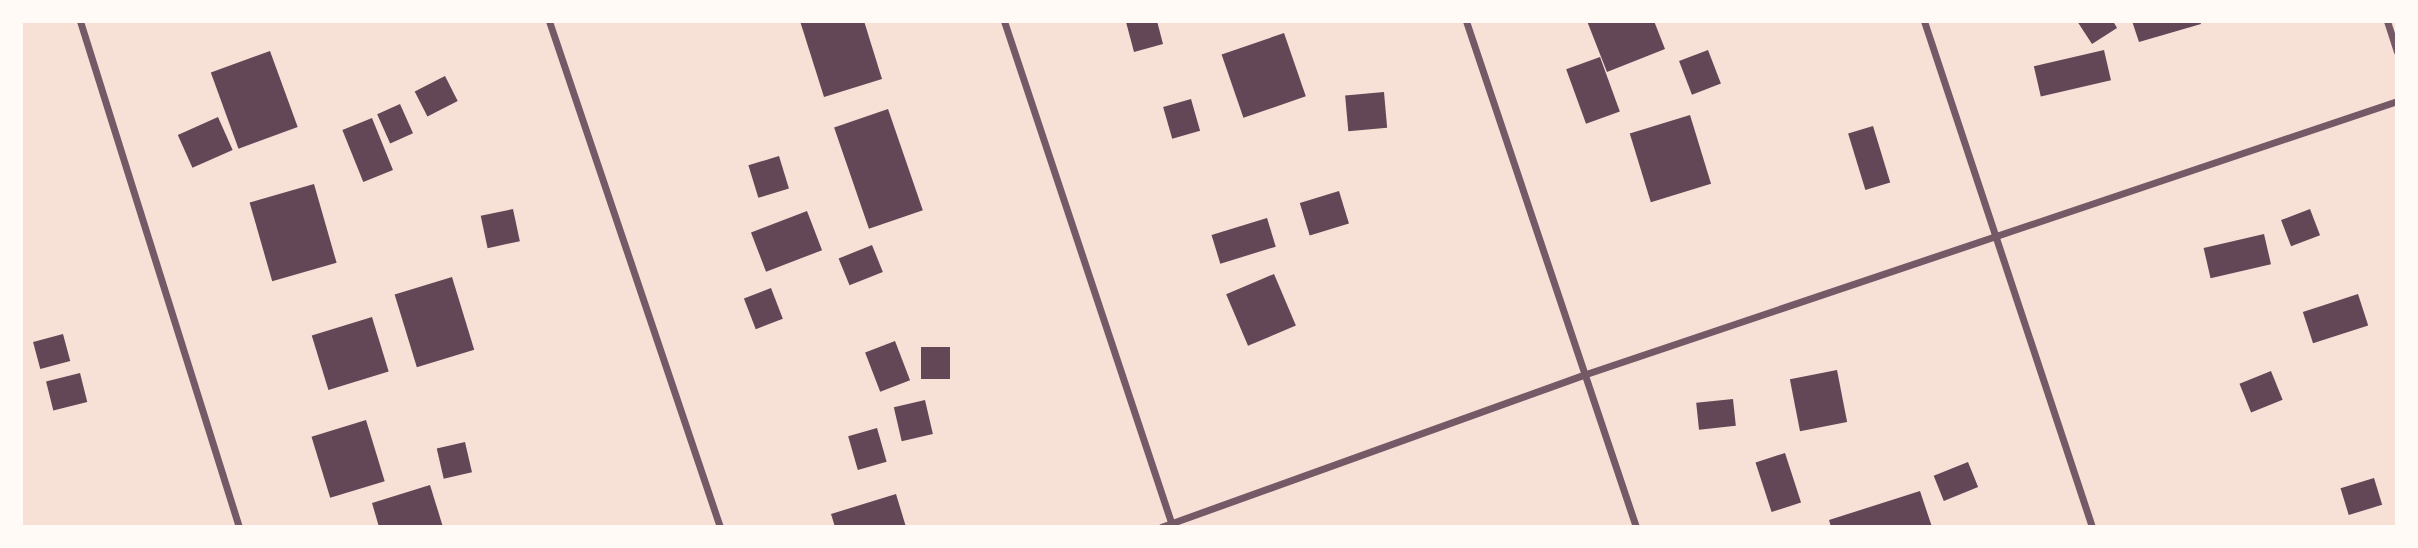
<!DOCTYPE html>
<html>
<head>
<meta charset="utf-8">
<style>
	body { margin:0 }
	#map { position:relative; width:2418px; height:548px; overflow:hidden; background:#f7e1d7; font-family:Lora,serif }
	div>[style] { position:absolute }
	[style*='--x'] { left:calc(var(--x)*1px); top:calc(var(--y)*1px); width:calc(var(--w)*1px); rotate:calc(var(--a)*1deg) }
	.building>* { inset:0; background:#644757; transform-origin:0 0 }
	.minor>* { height:7px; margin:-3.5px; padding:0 3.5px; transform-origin:3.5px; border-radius:3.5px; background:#755966 }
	span { translate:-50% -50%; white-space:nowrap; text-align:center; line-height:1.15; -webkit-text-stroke:5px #fffaf5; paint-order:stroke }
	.frame { position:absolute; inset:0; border:23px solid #fffaf5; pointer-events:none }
</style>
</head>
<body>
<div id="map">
	<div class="building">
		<div style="clip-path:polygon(800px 21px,864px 21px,882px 79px,824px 97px)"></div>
		<div style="clip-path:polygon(1157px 21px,1163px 44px,1134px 52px,1126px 22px)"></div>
		<div style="clip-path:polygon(1587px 21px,1654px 21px,1665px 49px,1607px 72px)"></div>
		<div style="clip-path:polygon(2077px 21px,2113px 21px,2117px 28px,2092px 44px)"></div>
		<div style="clip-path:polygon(2132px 21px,2200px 21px,2201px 24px,2139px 42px)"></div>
		<div style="left:1284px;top:33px;width:67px;height:66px;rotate:71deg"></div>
		<div style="left:1708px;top:50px;width:36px;height:31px;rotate:69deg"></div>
		<div style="left:2104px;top:50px;width:31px;height:72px;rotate:77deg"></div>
		<div style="left:270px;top:51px;width:81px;height:63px;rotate:70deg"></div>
		<div style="left:1600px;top:57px;width:58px;height:36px;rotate:70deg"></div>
		<div style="left:445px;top:76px;width:28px;height:34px;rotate:63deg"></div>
		<div style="left:1384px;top:92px;width:36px;height:39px;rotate:85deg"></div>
		<div style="left:1191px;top:99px;width:33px;height:29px;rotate:74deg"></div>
		<div style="left:400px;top:104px;width:32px;height:25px;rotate:66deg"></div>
		<div style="left:888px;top:109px;width:107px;height:57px;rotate:71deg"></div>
		<div style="left:1690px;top:115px;width:72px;height:63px;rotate:73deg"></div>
		<div style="left:218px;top:117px;width:36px;height:44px;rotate:66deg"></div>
		<div style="left:372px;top:118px;width:56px;height:32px;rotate:68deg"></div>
		<div style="left:1873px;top:126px;width:59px;height:26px;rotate:73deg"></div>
		<div style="left:779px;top:156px;width:34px;height:32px;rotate:73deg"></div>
		<div style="left:314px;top:184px;width:82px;height:67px;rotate:74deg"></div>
		<div style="left:1339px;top:191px;width:34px;height:41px;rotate:73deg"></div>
		<div style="left:513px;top:209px;width:33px;height:33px;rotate:78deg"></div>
		<div style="left:2310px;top:209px;width:28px;height:31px;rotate:69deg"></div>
		<div style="left:807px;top:211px;width:42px;height:60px;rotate:69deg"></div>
		<div style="left:1267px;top:218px;width:30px;height:58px;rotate:73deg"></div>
		<div style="left:2264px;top:234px;width:31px;height:62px;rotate:77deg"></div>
		<div style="left:872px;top:245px;width:29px;height:36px;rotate:68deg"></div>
		<div style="left:1274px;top:274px;width:56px;height:52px;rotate:67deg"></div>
		<div style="left:452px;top:277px;width:76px;height:60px;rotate:73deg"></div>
		<div style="left:771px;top:288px;width:33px;height:29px;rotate:69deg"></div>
		<div style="left:2358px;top:294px;width:33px;height:58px;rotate:72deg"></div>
		<div style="left:372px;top:317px;width:57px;height:63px;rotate:73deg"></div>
		<div style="left:63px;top:334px;width:28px;height:31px;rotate:75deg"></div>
		<div style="left:895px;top:341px;width:42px;height:32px;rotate:69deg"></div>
		<div style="left:921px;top:347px;width:29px;height:32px"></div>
		<div style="left:1837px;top:370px;width:53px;height:48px;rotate:79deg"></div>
		<div style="left:2271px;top:371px;width:31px;height:34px;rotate:68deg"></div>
		<div style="left:80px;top:373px;width:30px;height:35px;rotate:76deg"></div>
		<div style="left:1733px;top:399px;width:27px;height:37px;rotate:84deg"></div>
		<div style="left:925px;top:400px;width:35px;height:32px;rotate:77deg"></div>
		<div style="left:366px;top:420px;width:64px;height:57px;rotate:73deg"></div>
		<div style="left:877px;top:428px;width:35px;height:30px;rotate:74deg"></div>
		<div style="left:465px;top:442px;width:31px;height:29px;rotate:77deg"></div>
		<div style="left:1785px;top:453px;width:52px;height:31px;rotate:72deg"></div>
		<div style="left:1968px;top:462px;width:27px;height:37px;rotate:68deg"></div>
		<div style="left:2374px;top:478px;width:28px;height:35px;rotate:73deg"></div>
		<div style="clip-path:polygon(430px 485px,443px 527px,379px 527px,372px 503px)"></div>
		<div style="clip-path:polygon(1920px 491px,1932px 527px,1831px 527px,1829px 520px)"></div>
		<div style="clip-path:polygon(896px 494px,906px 527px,835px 527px,831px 514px)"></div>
	</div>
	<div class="minor">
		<div style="--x:80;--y:21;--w:530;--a:72.56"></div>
		<div style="--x:549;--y:21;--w:534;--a:71.33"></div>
		<div style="--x:1004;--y:21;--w:531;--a:71.57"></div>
		<div style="--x:1466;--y:21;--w:534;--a:71.43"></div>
		<div style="--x:1924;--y:21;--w:533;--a:71.63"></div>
		<div style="--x:2387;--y:21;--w:32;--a:72"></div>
		<div style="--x:1161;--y:527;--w:452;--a:-19.8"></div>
		<div style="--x:1586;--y:374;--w:856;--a:-18.6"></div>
	</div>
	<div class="frame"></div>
</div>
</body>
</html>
